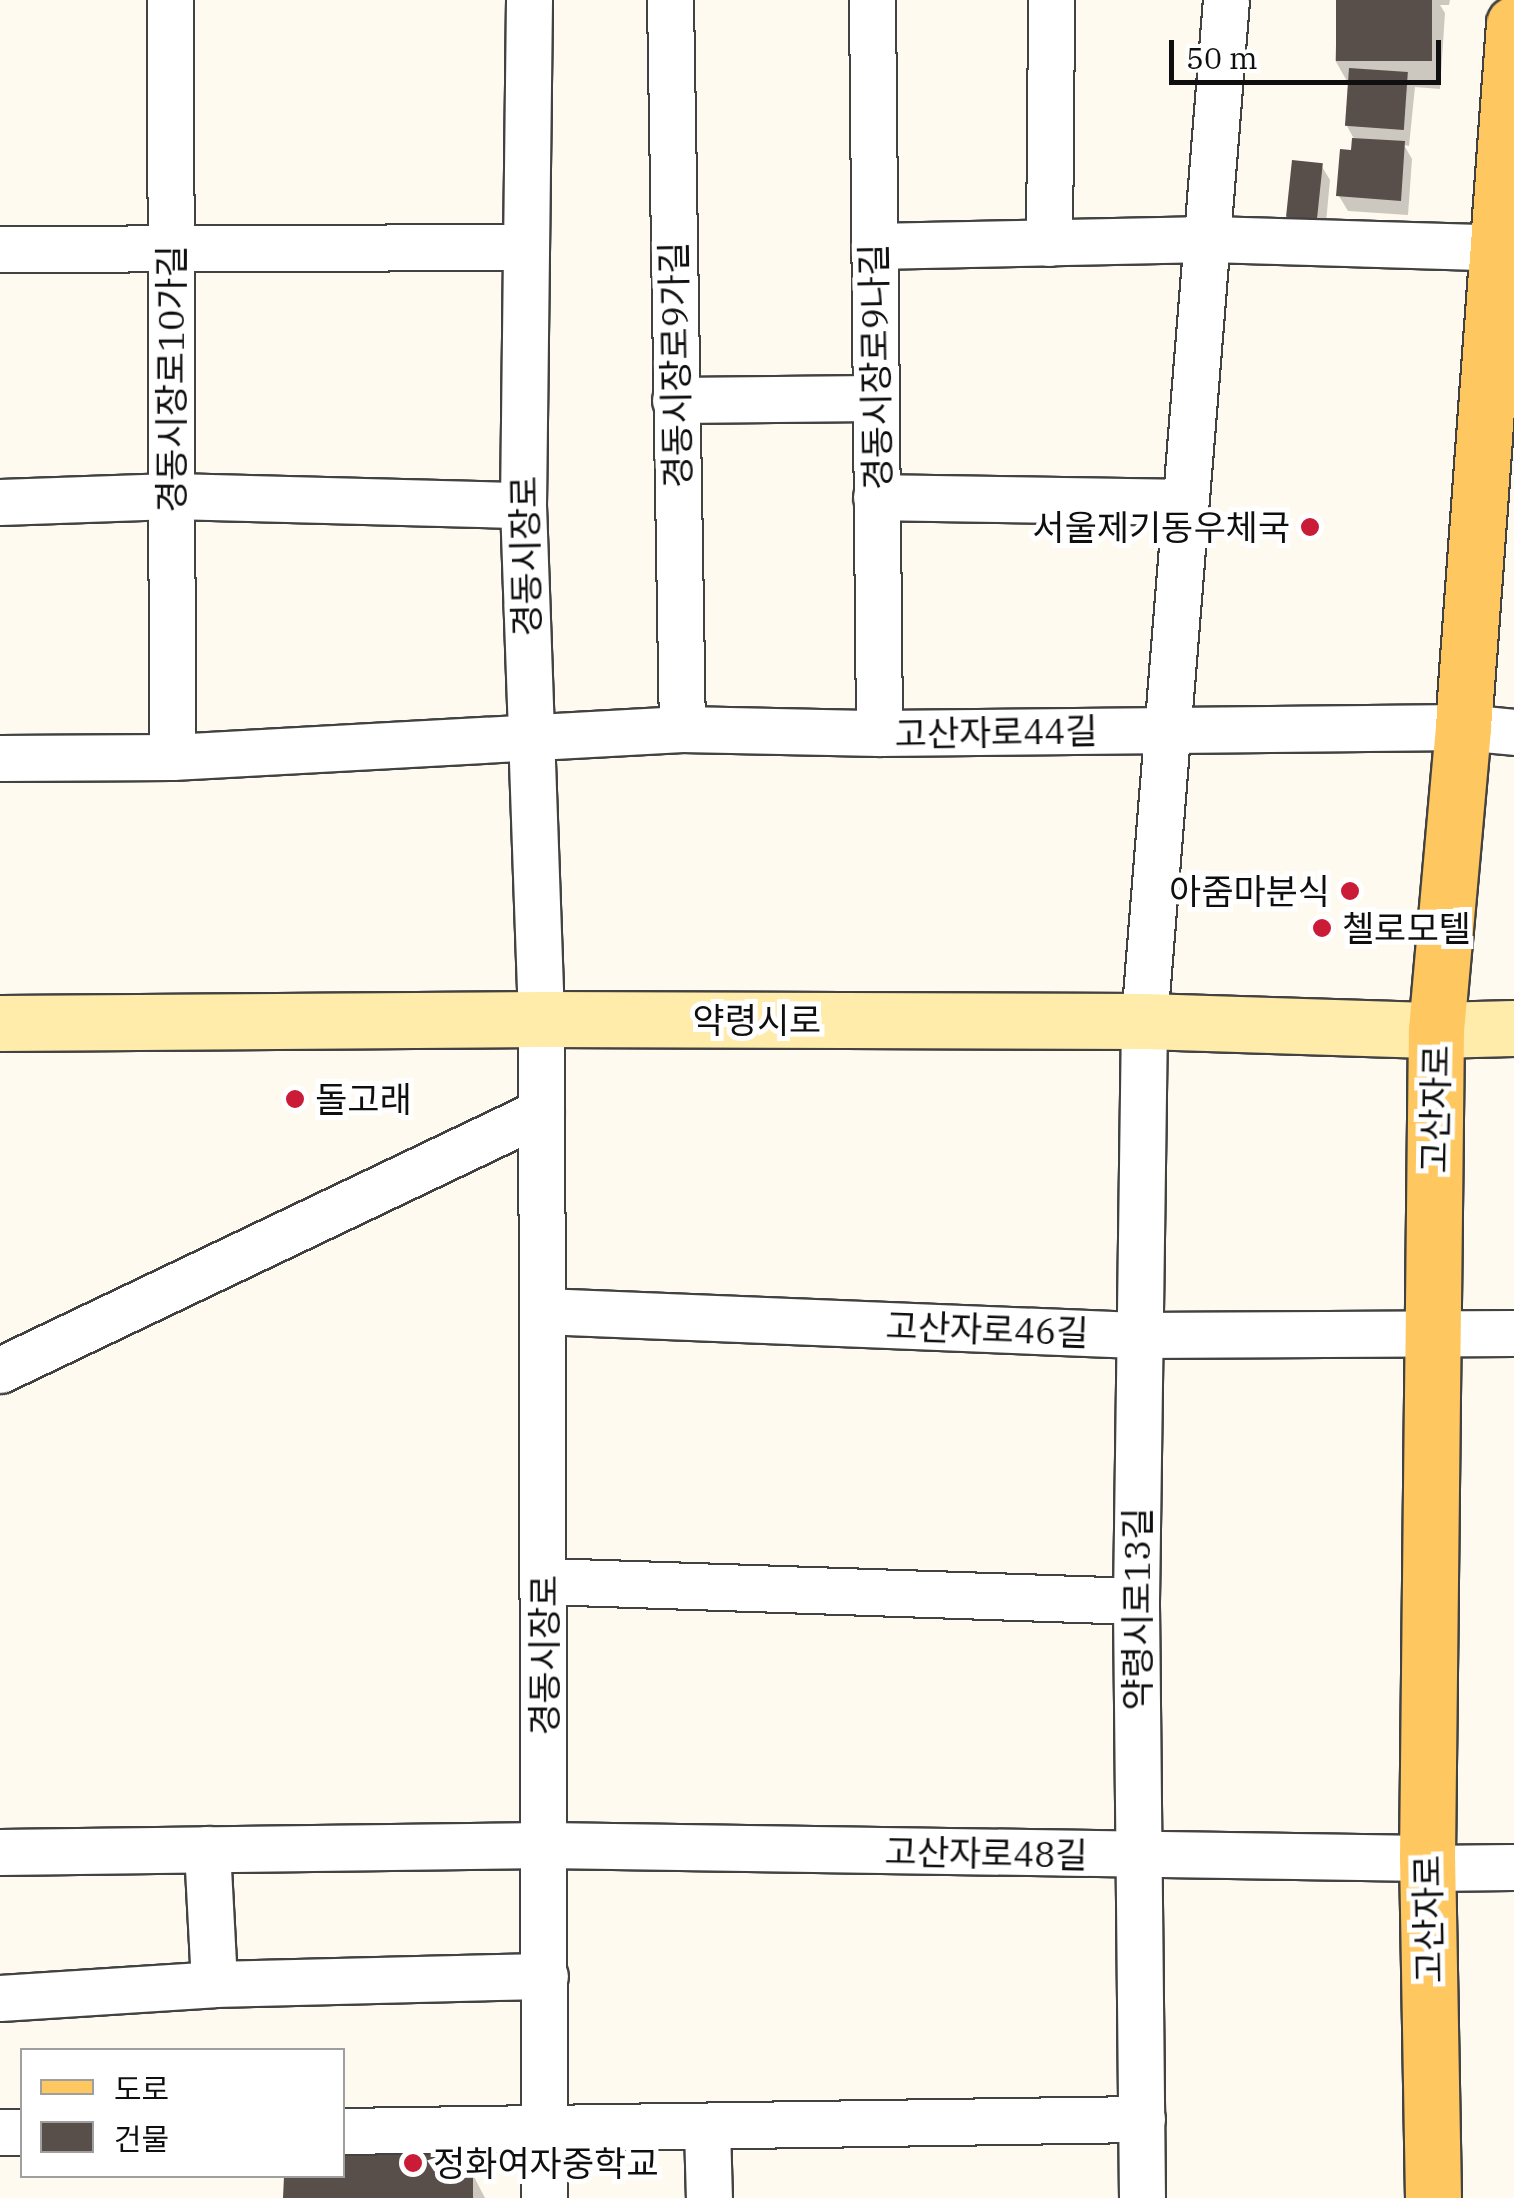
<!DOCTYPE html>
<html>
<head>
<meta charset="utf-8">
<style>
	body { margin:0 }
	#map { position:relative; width:1514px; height:2198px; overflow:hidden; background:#fffaf0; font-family:"IBM Plex Serif","Noto Sans KR",serif }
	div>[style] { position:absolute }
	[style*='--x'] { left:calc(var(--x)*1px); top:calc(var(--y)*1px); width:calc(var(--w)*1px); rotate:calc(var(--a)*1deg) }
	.shadow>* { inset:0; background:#0003 }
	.building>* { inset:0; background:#584e4a; transform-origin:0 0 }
	.roads { filter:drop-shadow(2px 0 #424242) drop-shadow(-2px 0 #424242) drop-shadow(0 2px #424242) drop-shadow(0 -2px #424242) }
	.street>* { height:45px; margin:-22.5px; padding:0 22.5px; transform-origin:22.5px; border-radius:22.5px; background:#fff }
	.secondary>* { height:55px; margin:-27.5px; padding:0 27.5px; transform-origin:27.5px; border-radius:27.5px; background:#ffecab }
	.primary>* { height:55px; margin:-27.5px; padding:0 27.5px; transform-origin:27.5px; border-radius:27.5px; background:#ffc760 }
	.dots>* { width:28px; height:28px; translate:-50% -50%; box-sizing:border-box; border:5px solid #fff; border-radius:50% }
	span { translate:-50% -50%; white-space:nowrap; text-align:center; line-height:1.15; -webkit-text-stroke:10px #fff; paint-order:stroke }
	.street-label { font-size:35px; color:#0f0f0f }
	.poi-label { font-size:35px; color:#0f0f0f }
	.right { translate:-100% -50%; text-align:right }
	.left { translate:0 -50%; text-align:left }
	.legend { position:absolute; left:20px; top:2048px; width:325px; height:130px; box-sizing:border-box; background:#fff; border:2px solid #9f9f9f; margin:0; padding:12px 18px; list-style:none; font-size:30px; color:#0f0f0f }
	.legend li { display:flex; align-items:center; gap:20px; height:50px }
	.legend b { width:50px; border:2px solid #9f9f9f }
	.scale { position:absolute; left:1169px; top:40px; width:272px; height:45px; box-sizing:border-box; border:5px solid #0f0f0f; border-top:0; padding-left:12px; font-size:30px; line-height:35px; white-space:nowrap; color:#0f0f0f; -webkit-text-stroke:8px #fff; paint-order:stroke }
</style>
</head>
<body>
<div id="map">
	<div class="shadow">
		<div style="clip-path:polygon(1339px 0,1450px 0,1449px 5px,1440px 5px,1445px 13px,1440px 89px,1415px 87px,1409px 146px,1404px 145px,1412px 159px,1408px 215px,1348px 211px,1339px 196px,1354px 139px,1347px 126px,1348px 83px,1335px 60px)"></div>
		<div style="clip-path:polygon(1321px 165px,1330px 180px,1325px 233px,1299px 231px,1291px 216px)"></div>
		<div style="clip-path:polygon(471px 2171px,485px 2198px,286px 2198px,286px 2176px)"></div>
	</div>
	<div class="building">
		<div style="left:1336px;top:0;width:96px;height:61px"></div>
		<div style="left:1349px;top:68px;width:59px;height:58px;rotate:4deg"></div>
		<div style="clip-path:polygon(1352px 138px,1405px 141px,1401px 201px,1336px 196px,1340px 149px,1351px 150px)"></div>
		<div style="left:1292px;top:160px;width:31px;height:57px;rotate:6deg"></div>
		<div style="clip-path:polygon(342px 2152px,455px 2155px,473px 2169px,473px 2198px,283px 2198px,284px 2176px,342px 2176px)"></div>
	</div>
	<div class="roads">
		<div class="street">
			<div style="--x:170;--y:0;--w:757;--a:89.85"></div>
			<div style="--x:529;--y:0;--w:505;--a:90.68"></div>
			<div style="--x:523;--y:505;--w:514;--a:87.99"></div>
			<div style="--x:541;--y:1019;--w:1179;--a:89.85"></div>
			<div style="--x:670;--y:0;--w:729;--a:89.06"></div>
			<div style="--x:872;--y:0;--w:733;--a:89.45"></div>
			<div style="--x:1049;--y:243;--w:243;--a:-89.5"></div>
			<div style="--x:874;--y:246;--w:335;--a:-1.2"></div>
			<div style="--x:1209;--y:239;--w:305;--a:1.7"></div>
			<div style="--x:0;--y:249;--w:526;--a:-0.22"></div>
			<div style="--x:675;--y:400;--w:200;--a:-0.6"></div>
			<div style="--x:876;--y:497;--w:308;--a:0.9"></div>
			<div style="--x:0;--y:502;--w:172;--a:-2"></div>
			<div style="--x:172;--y:496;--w:351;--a:1.5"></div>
			<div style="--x:0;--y:758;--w:172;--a:-0.3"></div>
			<div style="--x:172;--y:757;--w:511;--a:-3.14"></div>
			<div style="--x:682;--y:729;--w:197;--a:1.2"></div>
			<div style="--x:879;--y:733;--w:584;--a:-0.59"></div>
			<div style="--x:1463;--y:727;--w:51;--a:5.6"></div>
			<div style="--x:542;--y:1311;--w:595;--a:2.31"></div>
			<div style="--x:1137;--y:1335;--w:377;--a:-0.3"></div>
			<div style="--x:0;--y:1370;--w:599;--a:-25.5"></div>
			<div style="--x:544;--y:1581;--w:592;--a:1.93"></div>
			<div style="--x:207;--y:1849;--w:135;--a:87"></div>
			<div style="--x:0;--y:1852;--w:545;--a:-0.74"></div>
			<div style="--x:545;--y:1845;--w:882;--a:0.84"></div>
			<div style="--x:1427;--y:1868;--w:87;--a:-0.7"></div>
			<div style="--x:0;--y:1998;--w:214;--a:-3.7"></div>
			<div style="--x:214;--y:1984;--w:331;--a:-1.4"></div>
			<div style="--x:707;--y:2128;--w:70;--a:88.4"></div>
			<div style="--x:342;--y:2131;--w:800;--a:-0.86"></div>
			<div style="--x:0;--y:2132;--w:22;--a:0"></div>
			<div style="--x:1142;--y:2198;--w:597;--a:-90.58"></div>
			<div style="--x:1136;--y:1601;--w:580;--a:-89.21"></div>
			<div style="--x:1144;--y:1021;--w:1024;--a:-85.41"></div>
		</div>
		<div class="secondary">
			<div style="--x:0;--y:1023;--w:541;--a:-0.42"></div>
			<div style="--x:541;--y:1019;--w:603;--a:0.19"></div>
			<div style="--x:1144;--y:1021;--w:292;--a:1.8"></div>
			<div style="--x:1436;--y:1030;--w:78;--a:-1.5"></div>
		</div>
		<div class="primary">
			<div style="--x:1433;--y:2198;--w:340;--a:-91"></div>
			<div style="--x:1427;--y:1858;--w:828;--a:-89.38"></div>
			<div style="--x:1436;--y:1030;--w:304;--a:-84.9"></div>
			<div style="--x:1463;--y:727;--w:705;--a:-85.85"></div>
		</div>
	</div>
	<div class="dots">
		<div style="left:1310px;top:527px;background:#ca1b37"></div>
		<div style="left:1350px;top:891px;background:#ca1b37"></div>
		<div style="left:1322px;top:928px;background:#ca1b37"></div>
		<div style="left:295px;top:1099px;background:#ca1b37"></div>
		<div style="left:413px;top:2163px;background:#ca1b37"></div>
	</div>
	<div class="street-label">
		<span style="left:675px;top:365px;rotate:-91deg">경동시장로9가길</span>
		<span style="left:875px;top:367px;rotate:-91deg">경동시장로9나길</span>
		<span style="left:171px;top:379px;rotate:-90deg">경동시장로10가길</span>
		<span style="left:525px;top:556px;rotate:-91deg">경동시장로</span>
		<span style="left:996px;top:732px;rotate:-1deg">고산자로44길</span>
		<span style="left:757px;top:1020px">약령시로</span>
		<span style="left:1435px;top:1109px;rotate:-89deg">고산자로</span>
		<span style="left:987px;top:1329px;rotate:2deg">고산자로46길</span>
		<span style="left:1137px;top:1609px;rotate:-90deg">약령시로13길</span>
		<span style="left:544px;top:1655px;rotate:-90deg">경동시장로</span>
		<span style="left:986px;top:1853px;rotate:1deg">고산자로48길</span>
		<span style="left:1428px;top:1919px;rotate:-91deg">고산자로</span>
	</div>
	<div class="poi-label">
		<span class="right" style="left:1290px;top:527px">서울제기동우체국</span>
		<span class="right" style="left:1330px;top:891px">아줌마분식</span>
		<span class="left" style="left:1342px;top:928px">첼로모텔</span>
		<span class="left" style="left:315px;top:1099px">돌고래</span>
		<span class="left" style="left:433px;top:2163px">정화여자중학교</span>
	</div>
	<ul class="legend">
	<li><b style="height:12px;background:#ffc760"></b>도로</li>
	<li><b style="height:28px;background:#584e4a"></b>건물</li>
	</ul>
	<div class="scale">50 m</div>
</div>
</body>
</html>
